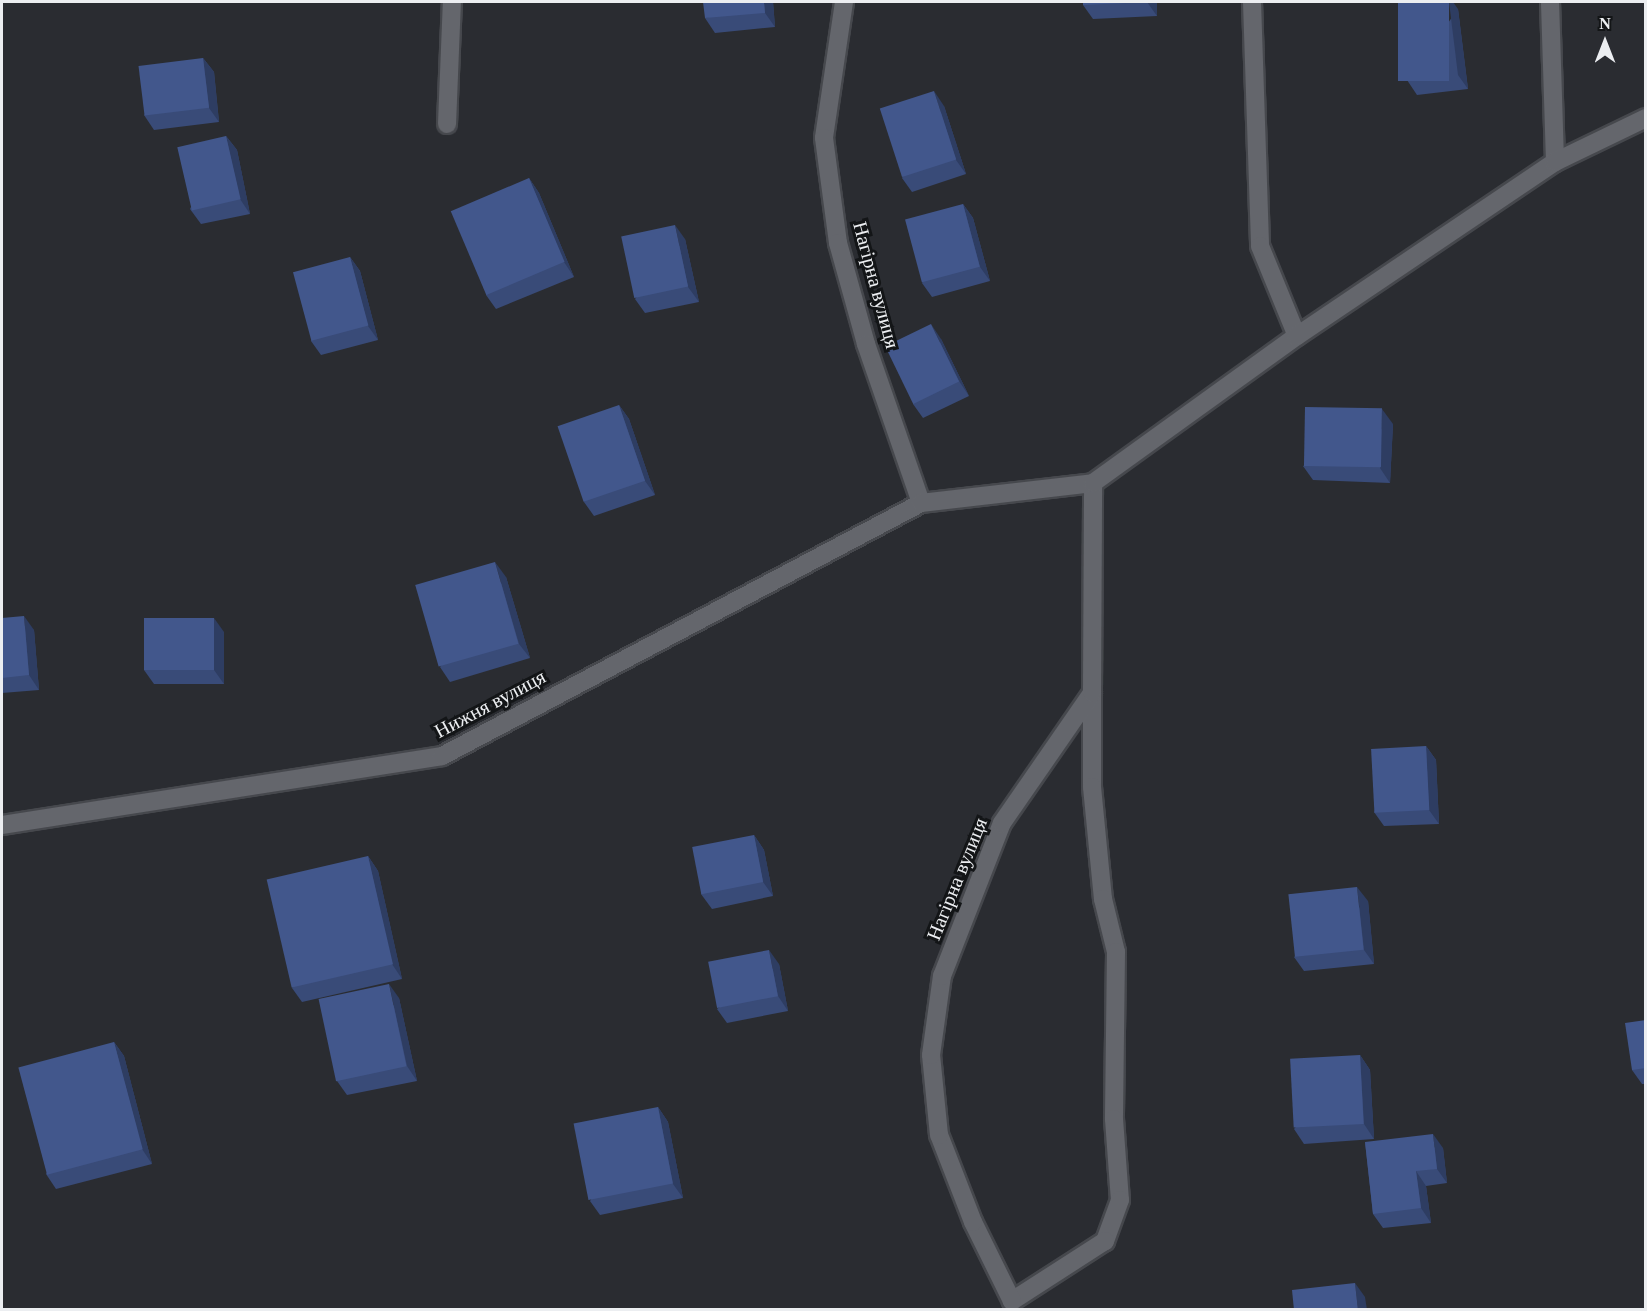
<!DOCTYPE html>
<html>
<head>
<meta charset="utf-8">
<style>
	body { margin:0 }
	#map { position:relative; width:1647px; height:1311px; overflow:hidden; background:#2a2c31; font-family:Georgia,serif }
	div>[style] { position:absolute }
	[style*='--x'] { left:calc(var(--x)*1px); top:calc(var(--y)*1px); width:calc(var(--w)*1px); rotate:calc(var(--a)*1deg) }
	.roads { filter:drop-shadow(2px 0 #46484d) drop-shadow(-2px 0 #46484d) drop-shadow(0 2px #46484d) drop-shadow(0 -2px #46484d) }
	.lane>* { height:18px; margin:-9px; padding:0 9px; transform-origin:9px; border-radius:9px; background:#64666c }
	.street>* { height:18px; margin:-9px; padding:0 9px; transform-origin:9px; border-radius:9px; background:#64666c }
	.wall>* { inset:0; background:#394b78 }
	.shaded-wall>* { inset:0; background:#2e3d62 }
	.building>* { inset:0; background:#42578c; transform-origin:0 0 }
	span { translate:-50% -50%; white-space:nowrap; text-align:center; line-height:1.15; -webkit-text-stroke:6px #131517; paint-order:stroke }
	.street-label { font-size:20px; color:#eceef1 }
	.frame { position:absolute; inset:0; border:3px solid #eceef1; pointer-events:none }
	.north { position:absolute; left:1575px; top:12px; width:60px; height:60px; -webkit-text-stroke:4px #131517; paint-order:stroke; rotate:0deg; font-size:16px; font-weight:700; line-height:24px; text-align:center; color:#eceef1 }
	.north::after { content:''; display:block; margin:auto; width:21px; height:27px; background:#eceef1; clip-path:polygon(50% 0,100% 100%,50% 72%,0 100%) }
</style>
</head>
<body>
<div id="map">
	<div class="roads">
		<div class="lane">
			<div style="--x:1092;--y:693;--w:94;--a:90"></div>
			<div style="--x:1092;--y:787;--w:113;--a:84.4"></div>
			<div style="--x:1103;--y:899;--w:55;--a:76.2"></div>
			<div style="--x:1116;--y:952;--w:167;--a:90.7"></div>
			<div style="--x:1114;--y:1119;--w:81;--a:85.8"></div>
			<div style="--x:1120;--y:1200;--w:44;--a:110.1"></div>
			<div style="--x:1105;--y:1241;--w:111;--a:147.2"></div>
			<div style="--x:1012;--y:1301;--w:88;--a:-116.3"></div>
			<div style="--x:973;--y:1222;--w:93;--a:-111.3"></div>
			<div style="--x:939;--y:1135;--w:80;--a:-95.7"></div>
			<div style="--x:931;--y:1055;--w:80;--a:-82.1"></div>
			<div style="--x:942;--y:976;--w:164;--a:-68.6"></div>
			<div style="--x:1002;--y:823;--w:158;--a:-55.3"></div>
			<div style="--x:1092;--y:693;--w:210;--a:-89.7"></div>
		</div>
		<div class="street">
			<div style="--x:844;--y:2;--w:137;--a:98.4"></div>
			<div style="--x:824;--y:138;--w:106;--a:82.4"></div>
			<div style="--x:838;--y:243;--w:105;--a:74.5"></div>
			<div style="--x:866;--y:344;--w:168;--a:70.9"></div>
			<div style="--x:1252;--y:2;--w:244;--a:88.1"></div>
			<div style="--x:1260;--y:246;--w:97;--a:67.7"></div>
			<div style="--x:1550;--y:2;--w:160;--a:88.2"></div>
			<div style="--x:447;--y:124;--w:122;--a:-87.7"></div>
			<div style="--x:2;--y:825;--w:445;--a:-8.9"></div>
			<div style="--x:442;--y:756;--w:542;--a:-27.84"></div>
			<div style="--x:921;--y:503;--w:173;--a:-6.6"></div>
			<div style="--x:1093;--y:483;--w:251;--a:-35.8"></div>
			<div style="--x:1297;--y:336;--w:311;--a:-34"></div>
			<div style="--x:1555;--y:162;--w:101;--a:-25.8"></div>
		</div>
	</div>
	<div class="wall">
		<div style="clip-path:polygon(773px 2px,775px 27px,715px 33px,705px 18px)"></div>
		<div style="clip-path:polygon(1083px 2px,1157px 2px,1157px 16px,1093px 19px,1083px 5px)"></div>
		<div style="clip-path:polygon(1458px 9px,1468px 89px,1417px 95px,1407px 80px)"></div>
		<div style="clip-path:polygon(203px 58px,214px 72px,219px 122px,154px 130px,144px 115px)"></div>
		<div style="clip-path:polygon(944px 106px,966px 174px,912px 192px,902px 178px)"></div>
		<div style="clip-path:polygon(226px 136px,237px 150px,250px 214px,201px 224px,190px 209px)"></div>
		<div style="clip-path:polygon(529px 178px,539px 193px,574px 277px,496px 309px,486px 295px)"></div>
		<div style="clip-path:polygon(963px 204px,973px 218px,990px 281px,932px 297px,922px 283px)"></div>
		<div style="clip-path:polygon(685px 239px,699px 302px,645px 313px,635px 299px)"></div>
		<div style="clip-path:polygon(350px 257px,360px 271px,378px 340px,321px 355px,311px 341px)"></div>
		<div style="clip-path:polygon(941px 339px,969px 396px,923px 418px,913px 404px)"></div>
		<div style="clip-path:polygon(619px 405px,629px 419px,655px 495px,594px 516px,584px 502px)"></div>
		<div style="clip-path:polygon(1393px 424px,1390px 483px,1313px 480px,1303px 466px)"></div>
		<div style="clip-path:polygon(506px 577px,530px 658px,450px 682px,440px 667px)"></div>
		<div style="clip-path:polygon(2px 618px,34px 630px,39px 690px,2px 693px)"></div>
		<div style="clip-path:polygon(224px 632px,224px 684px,154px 684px,144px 670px)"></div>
		<div style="clip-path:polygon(1426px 746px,1436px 760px,1439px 824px,1384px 826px,1374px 812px)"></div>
		<div style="clip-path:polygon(754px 835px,764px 850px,773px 896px,712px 909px,701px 894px)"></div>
		<div style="clip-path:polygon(368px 856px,378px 871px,402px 979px,302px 1002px,292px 988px)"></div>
		<div style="clip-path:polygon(1368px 901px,1374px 964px,1304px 971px,1294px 957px)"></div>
		<div style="clip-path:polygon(779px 964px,788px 1011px,727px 1023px,717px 1009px)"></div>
		<div style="clip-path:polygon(399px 998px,417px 1081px,347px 1095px,337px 1081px)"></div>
		<div style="clip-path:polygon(1646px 1020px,1646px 1084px,1642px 1084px,1632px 1070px)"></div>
		<div style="clip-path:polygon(114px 1042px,124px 1056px,152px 1164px,56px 1189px,46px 1174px)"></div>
		<div style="clip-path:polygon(1360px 1055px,1370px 1070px,1374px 1139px,1304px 1144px,1294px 1129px)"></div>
		<div style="clip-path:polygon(658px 1107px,668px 1122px,683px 1198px,600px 1215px,590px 1201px)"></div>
		<div style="clip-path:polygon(1365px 1142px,1443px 1148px,1447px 1183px,1426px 1186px,1431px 1223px,1383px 1228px,1373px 1214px)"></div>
	</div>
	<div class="shaded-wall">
		<div style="clip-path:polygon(764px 2px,773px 2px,775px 27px,765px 13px)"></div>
		<div style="clip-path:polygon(1147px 2px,1157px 2px,1157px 16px)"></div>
		<div style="clip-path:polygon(1449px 2px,1453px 2px,1458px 9px,1468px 89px,1458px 75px)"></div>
		<div style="clip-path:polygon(203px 58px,214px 72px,219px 122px,209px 108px)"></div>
		<div style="clip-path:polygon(934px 91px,944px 106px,966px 174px,956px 160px)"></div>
		<div style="clip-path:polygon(226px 136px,237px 150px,250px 214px,240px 199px)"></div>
		<div style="clip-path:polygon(529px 178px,539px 193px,574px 277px,564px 262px)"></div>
		<div style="clip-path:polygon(963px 204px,973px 218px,990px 281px,980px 267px)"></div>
		<div style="clip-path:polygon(675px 225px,685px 239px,699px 302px,688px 287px)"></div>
		<div style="clip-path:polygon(350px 257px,360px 271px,378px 340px,368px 326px)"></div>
		<div style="clip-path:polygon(931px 324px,941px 339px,969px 396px,959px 381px)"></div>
		<div style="clip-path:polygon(619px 405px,629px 419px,655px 495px,645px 481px)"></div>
		<div style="clip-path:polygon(1382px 409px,1393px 424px,1390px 483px,1380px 468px)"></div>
		<div style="clip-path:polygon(495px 562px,506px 577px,530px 658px,519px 644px)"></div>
		<div style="clip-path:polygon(24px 616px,34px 630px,39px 690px,29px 675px)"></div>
		<div style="clip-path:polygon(214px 618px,224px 632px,224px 684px,214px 670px)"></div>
		<div style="clip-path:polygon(1426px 746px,1436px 760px,1439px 824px,1429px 810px)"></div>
		<div style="clip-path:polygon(754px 835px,764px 850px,773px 896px,763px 882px)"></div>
		<div style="clip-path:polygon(368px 856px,378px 871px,402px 979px,392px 964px)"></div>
		<div style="clip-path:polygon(1357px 887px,1368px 901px,1374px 964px,1364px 950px)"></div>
		<div style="clip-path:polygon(769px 950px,779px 964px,788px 1011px,778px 996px)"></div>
		<div style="clip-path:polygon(389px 984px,399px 998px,417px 1081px,407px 1066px)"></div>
		<div style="clip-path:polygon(114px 1042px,124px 1056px,152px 1164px,142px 1149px)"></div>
		<div style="clip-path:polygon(1360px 1055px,1370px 1070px,1374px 1139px,1364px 1124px)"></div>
		<div style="clip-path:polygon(658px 1107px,668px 1122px,683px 1198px,673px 1184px)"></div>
		<div style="clip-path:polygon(1433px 1134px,1443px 1148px,1447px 1183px,1437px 1169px)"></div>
		<div style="clip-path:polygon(1416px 1171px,1426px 1186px,1431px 1223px,1421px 1208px)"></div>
		<div style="clip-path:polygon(1355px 1283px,1365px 1297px,1367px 1310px,1358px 1310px)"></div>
	</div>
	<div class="building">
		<div style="clip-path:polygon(703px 2px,764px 2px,765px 13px,705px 18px)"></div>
		<div style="clip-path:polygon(1083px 2px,1147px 2px,1083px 5px)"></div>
		<div style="left:1398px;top:2px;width:51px;height:79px"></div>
		<div style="left:203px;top:58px;width:50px;height:65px;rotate:83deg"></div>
		<div style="left:934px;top:91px;width:72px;height:57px;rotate:72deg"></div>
		<div style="left:226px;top:136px;width:65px;height:50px;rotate:77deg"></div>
		<div style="left:529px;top:178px;width:91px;height:85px;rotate:67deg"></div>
		<div style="left:963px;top:204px;width:65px;height:60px;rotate:75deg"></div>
		<div style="left:675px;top:225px;width:63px;height:55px;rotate:78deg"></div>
		<div style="left:350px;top:257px;width:71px;height:59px;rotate:75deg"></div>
		<div style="left:931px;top:324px;width:64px;height:51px;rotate:64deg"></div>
		<div style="left:619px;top:405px;width:80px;height:65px;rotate:71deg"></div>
		<div style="left:1305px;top:407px;width:77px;height:59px;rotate:1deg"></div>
		<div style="left:495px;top:562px;width:85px;height:83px;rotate:74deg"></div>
		<div style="clip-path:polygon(24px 616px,29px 675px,2px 678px,2px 618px)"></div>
		<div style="left:144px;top:618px;width:70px;height:52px"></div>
		<div style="left:1426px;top:746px;width:64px;height:55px;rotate:87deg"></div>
		<div style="left:754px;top:835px;width:48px;height:63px;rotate:79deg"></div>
		<div style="left:368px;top:856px;width:111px;height:104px;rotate:77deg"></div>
		<div style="left:1357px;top:887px;width:63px;height:69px;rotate:84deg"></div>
		<div style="left:769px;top:950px;width:47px;height:62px;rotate:79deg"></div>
		<div style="left:389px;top:984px;width:84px;height:72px;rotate:78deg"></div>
		<div style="clip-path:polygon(1646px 1020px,1646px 1068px,1632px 1070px,1625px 1023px)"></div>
		<div style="left:114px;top:1042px;width:111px;height:99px;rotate:75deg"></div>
		<div style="left:1360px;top:1055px;width:69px;height:70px;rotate:87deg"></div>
		<div style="left:658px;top:1107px;width:78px;height:86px;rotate:79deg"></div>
		<div style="clip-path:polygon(1433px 1134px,1437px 1169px,1416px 1171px,1421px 1208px,1373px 1214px,1365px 1142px)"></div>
		<div style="clip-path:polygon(1355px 1283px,1358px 1310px,1294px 1310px,1292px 1290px)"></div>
	</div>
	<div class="street-label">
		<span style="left:876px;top:285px;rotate:75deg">Нагірна вулиця</span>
		<span style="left:490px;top:704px;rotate:-28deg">Нижня вулиця</span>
		<span style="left:957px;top:879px;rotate:-68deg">Нагірна вулиця</span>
	</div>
	<div class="frame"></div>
	<div class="north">N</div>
</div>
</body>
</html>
